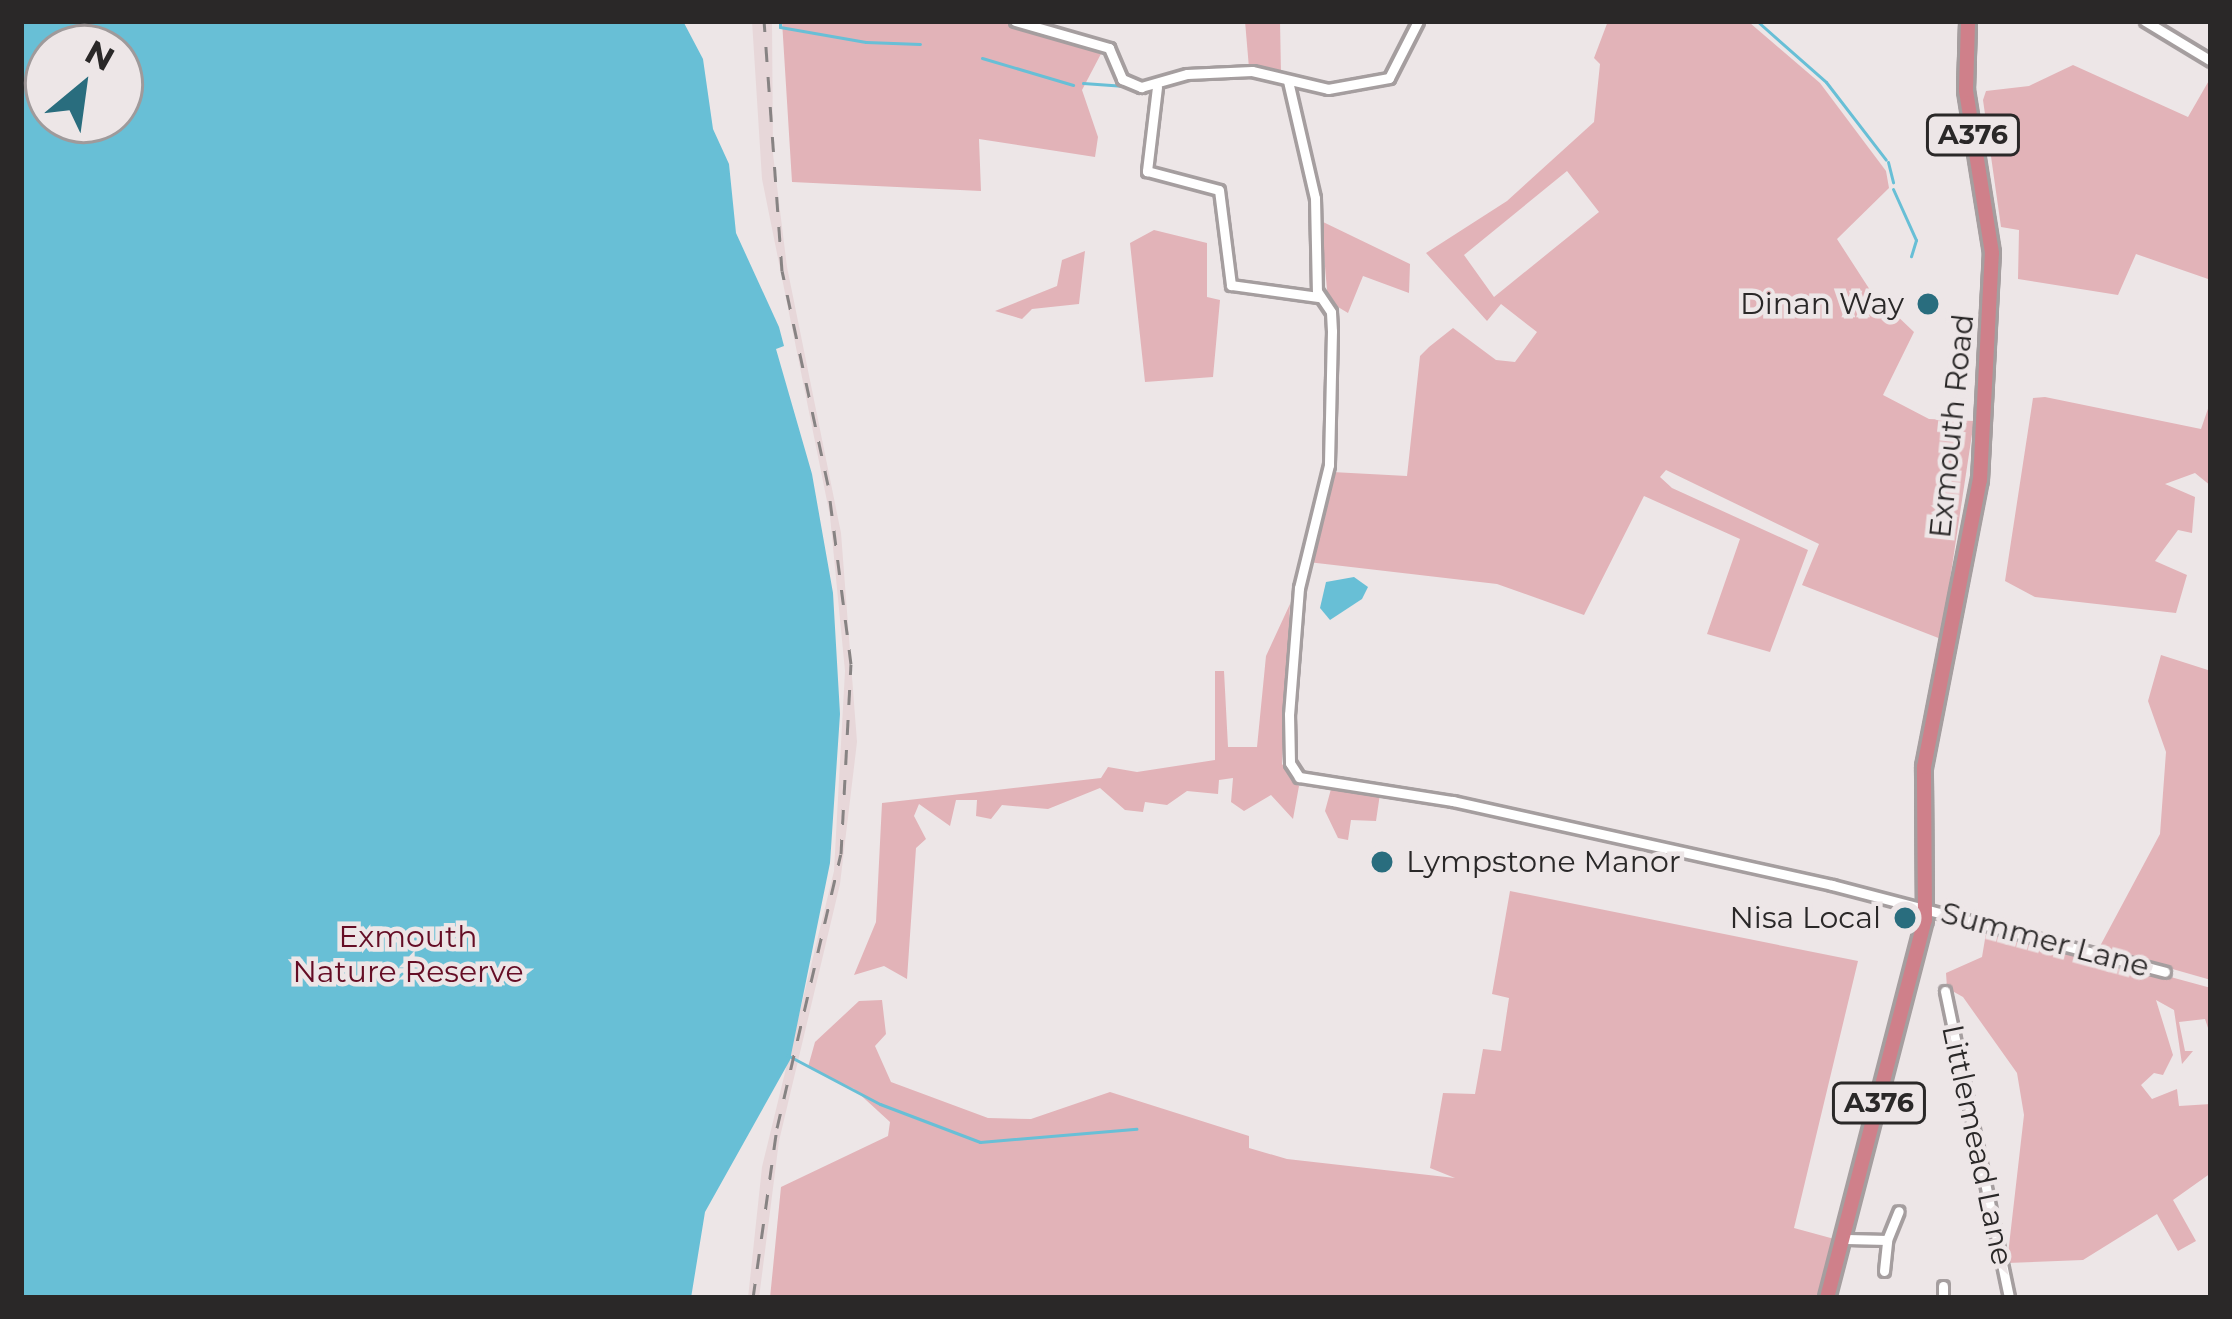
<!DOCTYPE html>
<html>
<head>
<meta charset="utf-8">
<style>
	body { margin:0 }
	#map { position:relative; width:2232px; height:1319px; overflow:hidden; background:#ede6e7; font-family:Montserrat,sans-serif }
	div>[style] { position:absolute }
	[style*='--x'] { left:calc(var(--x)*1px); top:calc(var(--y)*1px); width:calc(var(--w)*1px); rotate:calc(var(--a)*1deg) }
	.built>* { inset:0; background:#e7d7d9 }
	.green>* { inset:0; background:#e2b3b8 }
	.water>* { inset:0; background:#68bfd6 }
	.stream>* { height:3px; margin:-1.5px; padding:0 1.5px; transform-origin:1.5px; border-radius:1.5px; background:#68bfd6 }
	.roads { filter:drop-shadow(3px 0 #a59e9f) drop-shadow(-3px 0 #a59e9f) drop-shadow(0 3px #a59e9f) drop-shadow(0 -3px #a59e9f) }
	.minor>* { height:9px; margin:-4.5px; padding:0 4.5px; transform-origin:4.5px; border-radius:4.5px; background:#fff }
	.highway>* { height:14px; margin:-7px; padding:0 7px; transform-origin:7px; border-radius:7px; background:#cf808a }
	.rail>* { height:3px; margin-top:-1.5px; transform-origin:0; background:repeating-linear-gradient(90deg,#878383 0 15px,transparent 0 30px) }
	.dots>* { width:33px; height:33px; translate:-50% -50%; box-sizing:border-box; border:6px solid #ede6e7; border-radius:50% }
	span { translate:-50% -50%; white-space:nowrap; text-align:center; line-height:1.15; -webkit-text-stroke:9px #ede6e7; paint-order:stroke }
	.shield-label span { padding:3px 9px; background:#ede6e7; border:3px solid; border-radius:9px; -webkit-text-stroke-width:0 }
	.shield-label { font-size:27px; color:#2a2828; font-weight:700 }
	.poi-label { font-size:30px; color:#2a2828 }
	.right { translate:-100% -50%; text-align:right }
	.left { translate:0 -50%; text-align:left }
	.street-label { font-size:30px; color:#2a2828 }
	.park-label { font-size:30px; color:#650d25 }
	.frame { position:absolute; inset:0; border:24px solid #2a2828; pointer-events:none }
	.north { position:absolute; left:24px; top:24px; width:120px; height:120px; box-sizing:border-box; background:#ede6e7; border:3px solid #9f9a9b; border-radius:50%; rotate:29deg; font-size:33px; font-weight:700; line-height:48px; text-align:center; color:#2a2828 }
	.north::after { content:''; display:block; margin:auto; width:42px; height:54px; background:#296d7e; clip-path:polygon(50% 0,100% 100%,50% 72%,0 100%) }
</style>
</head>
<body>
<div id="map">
	<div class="built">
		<div style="clip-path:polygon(752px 21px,772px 21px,773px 154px,787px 267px,841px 533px,857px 742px,840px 884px,779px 1141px,759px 1298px,748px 1298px,762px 1167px,834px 871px,845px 671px,830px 516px,762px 179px)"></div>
	</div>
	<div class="green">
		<div style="clip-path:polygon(782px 21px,1007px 21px,1103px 50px,1082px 90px,1098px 137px,1095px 157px,979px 139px,981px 191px,792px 182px)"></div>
		<div style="clip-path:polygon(1245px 21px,1280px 21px,1281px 74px,1249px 68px)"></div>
		<div style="clip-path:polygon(evenodd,1608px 21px,1750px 23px,1820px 83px,1886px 171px,1889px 188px,1837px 239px,1870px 290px,1914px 332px,1883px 395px,1929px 419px,1974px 421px,1941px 639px,1802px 585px,1819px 544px,1666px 470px,1660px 477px,1672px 488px,1808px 550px,1770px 652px,1707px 634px,1740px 539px,1644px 496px,1584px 615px,1497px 584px,1308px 562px,1332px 472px,1407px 476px,1420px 356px,1429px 347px,1453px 328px,1496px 360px,1515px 362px,1537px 332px,1501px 304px,1487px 321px,1426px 253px,1507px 201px,1594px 122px,1600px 64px,1594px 58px,1608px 21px,1567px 171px,1599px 212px,1494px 297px,1464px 255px,1567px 171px)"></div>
		<div style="clip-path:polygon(2073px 65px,2188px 117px,2211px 77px,2211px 280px,2136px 254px,2118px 295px,2018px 279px,2019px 230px,2001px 227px,1983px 100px,1986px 91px,2029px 86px)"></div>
		<div style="clip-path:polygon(1321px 221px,1410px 264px,1409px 293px,1363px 276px,1348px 313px,1328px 301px)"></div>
		<div style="clip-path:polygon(1154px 230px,1207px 243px,1207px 297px,1220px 300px,1213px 377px,1145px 382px,1130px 243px)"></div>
		<div style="clip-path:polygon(1085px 251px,1079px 304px,1032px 309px,1022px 319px,995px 311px,1057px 286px,1062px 260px)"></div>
		<div style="clip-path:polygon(2045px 397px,2201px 429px,2211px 400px,2211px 486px,2195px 473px,2165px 484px,2195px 497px,2192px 533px,2178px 530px,2155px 561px,2187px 575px,2176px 613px,2035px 597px,2005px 581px,2033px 398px)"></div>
		<div style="clip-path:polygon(1290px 604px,1282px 764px,1299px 786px,1293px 819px,1271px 795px,1244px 811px,1231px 802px,1233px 778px,1219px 780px,1218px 794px,1187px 791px,1167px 805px,1145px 802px,1143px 812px,1125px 810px,1100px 788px,1048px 809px,1002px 805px,991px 819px,976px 816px,977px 800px,956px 800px,950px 826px,919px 804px,914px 816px,926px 839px,916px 848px,907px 979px,884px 966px,854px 975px,876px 922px,882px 803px,1101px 778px,1108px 767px,1137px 772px,1215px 760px,1215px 671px,1224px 671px,1228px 747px,1257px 747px,1266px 656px)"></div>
		<div style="clip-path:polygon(2161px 655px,2211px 671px,2211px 980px,2099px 948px,2160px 834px,2166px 752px,2148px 701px)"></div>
		<div style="clip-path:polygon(1331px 789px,1380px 794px,1376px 821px,1351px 820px,1348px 840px,1338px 838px,1325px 811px)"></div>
		<div style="clip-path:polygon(1510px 891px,1858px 961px,1794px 1228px,1838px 1240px,1818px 1298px,770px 1298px,781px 1187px,888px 1136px,890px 1122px,854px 1089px,808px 1067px,815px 1042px,859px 1001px,882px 1000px,886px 1034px,875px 1046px,891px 1082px,988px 1118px,1031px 1119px,1110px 1092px,1249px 1136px,1249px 1148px,1287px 1159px,1455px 1178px,1430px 1168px,1443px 1093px,1475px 1094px,1483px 1049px,1501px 1051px,1509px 998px,1492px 994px)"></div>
		<div style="clip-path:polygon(1987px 927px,2211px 988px,2211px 1037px,2205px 1019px,2179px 1022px,2185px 1051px,2193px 1051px,2182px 1064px,2174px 1010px,2156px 1000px,2173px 1055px,2163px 1075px,2154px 1073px,2141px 1085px,2152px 1099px,2177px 1089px,2179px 1106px,2211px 1104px,2211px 1173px,2173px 1200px,2196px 1241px,2178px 1251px,2157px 1214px,2083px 1260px,2007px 1263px,2024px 1115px,2017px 1073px,1963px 997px,1947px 988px,1946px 973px,1982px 957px)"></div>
	</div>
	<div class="water">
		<div style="clip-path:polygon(evenodd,21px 21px,683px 21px,703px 59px,713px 129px,729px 164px,736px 233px,779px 327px,784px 346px,776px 349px,812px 474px,833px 593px,840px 714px,830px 863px,790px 1060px,705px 1212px,691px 1298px,21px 1298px,21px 21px,48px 48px,120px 48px,120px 120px,48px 120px,48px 48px)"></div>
		<div style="clip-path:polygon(1354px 577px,1368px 587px,1362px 599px,1330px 620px,1320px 608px,1326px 582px)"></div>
	</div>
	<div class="stream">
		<div style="--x:780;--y:21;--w:6;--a:90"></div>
		<div style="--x:780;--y:27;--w:87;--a:9.9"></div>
		<div style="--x:866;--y:42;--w:54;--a:2.1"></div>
		<div style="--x:1757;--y:21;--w:92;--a:41.5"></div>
		<div style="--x:1826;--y:82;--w:98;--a:52.4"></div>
		<div style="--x:982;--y:58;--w:95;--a:16.5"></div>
		<div style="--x:1083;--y:83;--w:42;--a:4.1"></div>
		<div style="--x:1888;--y:162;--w:21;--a:76"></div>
		<div style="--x:1893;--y:189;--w:56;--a:65.7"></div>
		<div style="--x:1916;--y:240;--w:17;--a:107"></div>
		<div style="--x:787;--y:1055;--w:105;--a:27.8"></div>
		<div style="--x:880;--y:1104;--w:107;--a:20.8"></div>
		<div style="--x:980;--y:1142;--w:157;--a:-4.8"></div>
	</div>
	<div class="roads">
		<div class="minor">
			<div style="--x:1015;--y:21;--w:98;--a:16"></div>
			<div style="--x:1109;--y:48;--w:34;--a:67"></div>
			<div style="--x:1122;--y:79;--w:21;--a:23"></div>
			<div style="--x:1141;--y:87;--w:48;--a:-15.8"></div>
			<div style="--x:1187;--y:74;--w:65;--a:-2.6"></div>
			<div style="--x:1252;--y:71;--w:78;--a:13.3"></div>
			<div style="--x:1328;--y:89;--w:62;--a:-10.2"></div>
			<div style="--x:1389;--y:78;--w:64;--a:-63"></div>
			<div style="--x:2145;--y:21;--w:77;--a:31.2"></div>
			<div style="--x:1288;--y:81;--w:120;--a:77"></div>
			<div style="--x:1315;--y:198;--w:93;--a:88.8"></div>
			<div style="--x:1317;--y:291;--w:25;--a:56"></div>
			<div style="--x:1331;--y:312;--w:19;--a:87"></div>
			<div style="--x:1332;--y:331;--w:134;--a:91.3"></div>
			<div style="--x:1329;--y:465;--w:127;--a:103.7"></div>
			<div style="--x:1299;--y:588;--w:126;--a:94.5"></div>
			<div style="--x:1289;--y:714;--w:49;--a:88.8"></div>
			<div style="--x:1290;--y:763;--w:17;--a:57"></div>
			<div style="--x:1299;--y:777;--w:156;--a:8.9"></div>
			<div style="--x:1453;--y:801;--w:388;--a:12.5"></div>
			<div style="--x:1832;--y:885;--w:344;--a:14.6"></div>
			<div style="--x:1157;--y:87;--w:85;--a:96.8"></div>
			<div style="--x:1147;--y:171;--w:74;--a:14.8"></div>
			<div style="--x:1219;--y:190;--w:96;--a:82.8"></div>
			<div style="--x:1231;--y:285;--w:89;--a:7.8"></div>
			<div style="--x:1945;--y:991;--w:314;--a:78.2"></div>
			<div style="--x:1847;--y:1239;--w:40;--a:1.4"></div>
			<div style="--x:1887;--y:1240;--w:31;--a:-68"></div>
			<div style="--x:1884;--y:1271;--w:31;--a:-84"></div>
			<div style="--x:1943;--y:1286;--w:12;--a:90"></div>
		</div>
		<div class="highway">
			<div style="--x:1827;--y:1298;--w:390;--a:-75.5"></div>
			<div style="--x:1925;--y:920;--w:153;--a:-90.4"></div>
			<div style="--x:1924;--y:767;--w:292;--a:-79"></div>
			<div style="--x:1980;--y:480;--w:227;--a:-87"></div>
			<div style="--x:1992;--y:253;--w:165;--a:-99.1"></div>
			<div style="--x:1966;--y:90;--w:69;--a:-88.3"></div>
		</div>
	</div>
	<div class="rail">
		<div style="--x:753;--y:1298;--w:172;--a:-82"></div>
		<div style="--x:777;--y:1128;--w:281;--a:-76.9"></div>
		<div style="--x:841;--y:854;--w:190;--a:-87"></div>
		<div style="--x:851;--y:664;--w:180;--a:-97.3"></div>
		<div style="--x:828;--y:485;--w:219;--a:-102.1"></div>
		<div style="--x:782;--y:271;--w:251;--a:-94.1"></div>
	</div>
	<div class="dots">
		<div style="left:1928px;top:304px;background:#296d7e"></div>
		<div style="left:1382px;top:862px;background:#296d7e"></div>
		<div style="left:1905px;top:918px;background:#296d7e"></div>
	</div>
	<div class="shield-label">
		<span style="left:1973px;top:135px">A376</span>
		<span style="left:1879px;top:1103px">A376</span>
	</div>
	<div class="poi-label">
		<span class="right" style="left:1904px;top:304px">Dinan Way</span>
		<span class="left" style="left:1406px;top:862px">Lympstone Manor</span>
		<span class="right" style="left:1881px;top:918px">Nisa Local</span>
	</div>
	<div class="street-label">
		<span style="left:1952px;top:426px;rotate:-84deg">Exmouth Road</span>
		<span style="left:2045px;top:940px;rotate:15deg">Summer Lane</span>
		<span style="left:1977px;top:1145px;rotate:78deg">Littlemead Lane</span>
	</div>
	<div class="park-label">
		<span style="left:408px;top:954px">Exmouth<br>Nature Reserve</span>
	</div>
	<div class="frame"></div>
	<div class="north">N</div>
</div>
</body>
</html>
